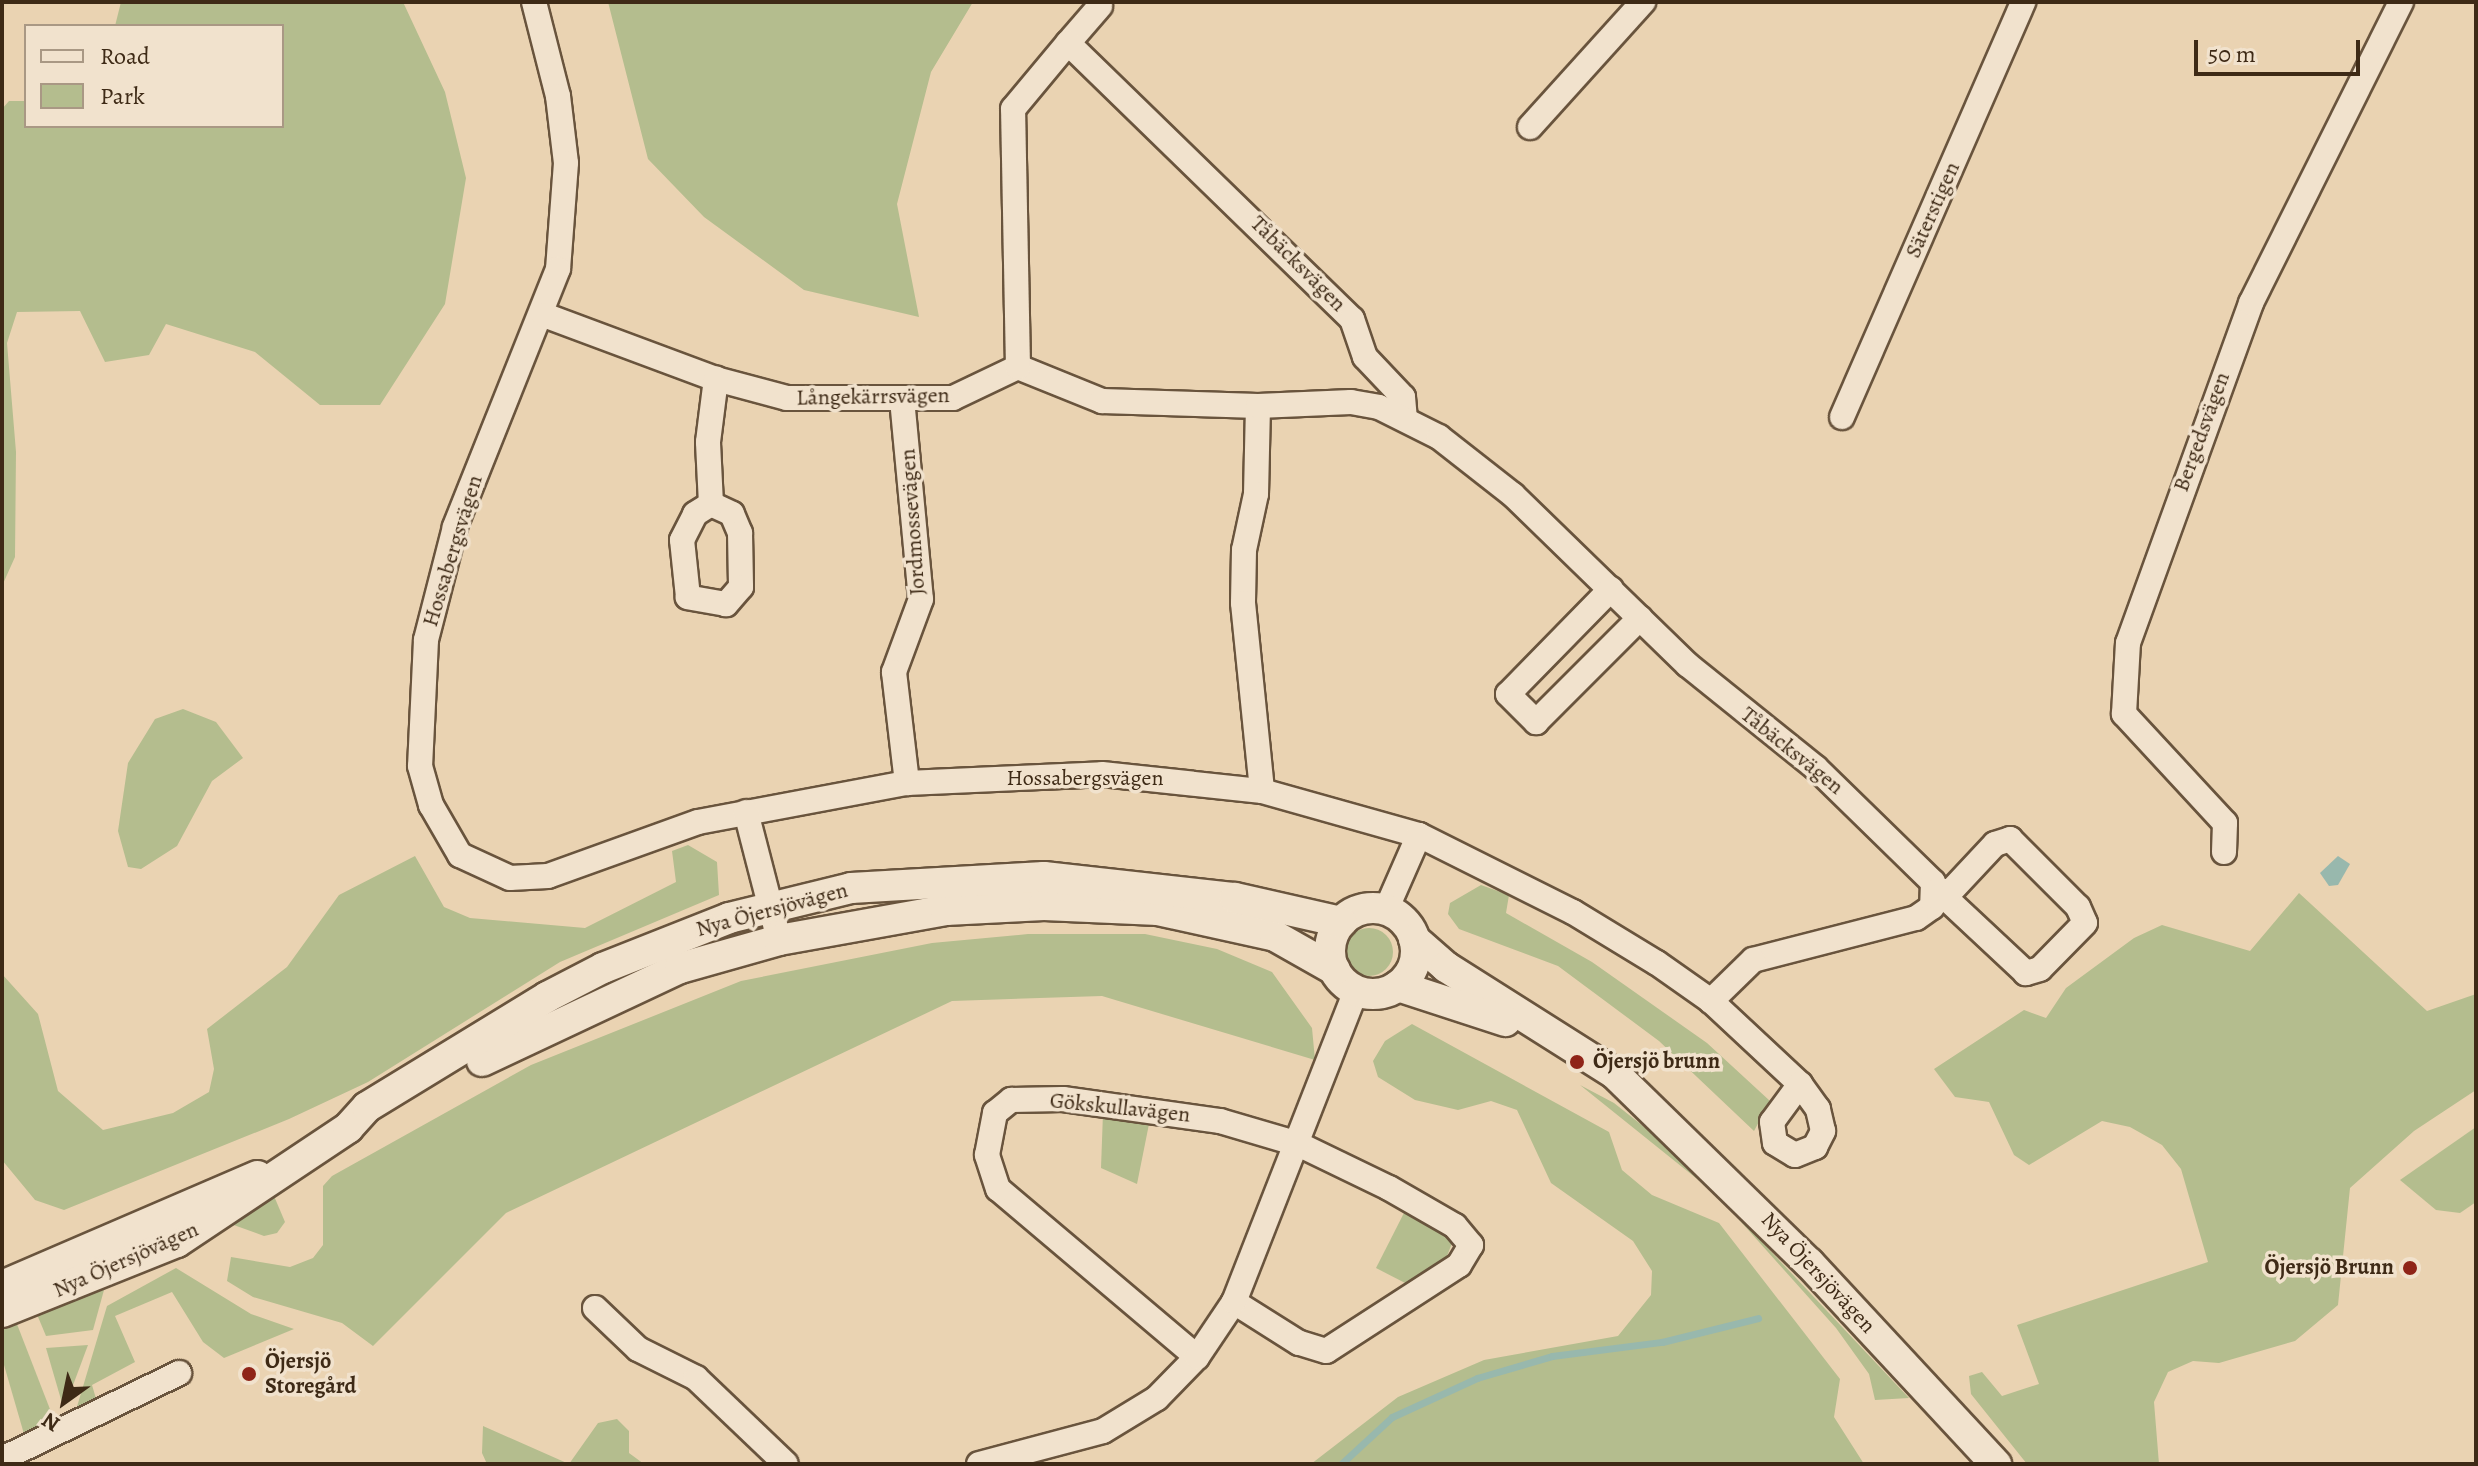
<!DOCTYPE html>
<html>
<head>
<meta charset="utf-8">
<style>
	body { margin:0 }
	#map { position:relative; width:2478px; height:1466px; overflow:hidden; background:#ead3b2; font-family:Alegreya,serif }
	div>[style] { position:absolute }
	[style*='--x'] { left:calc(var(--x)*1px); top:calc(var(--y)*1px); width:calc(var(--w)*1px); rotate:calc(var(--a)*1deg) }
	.green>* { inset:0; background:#b4bd8e }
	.round { border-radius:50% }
	.water>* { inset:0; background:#98b8ad }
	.stream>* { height:7px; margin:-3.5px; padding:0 3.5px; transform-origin:3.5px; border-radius:3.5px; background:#98b8ad }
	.roads { filter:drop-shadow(2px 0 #69543d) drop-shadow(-2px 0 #69543d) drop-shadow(0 2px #69543d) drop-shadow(0 -2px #69543d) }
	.minor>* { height:24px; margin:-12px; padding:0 12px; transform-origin:12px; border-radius:12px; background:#f1e2cd }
	.tertiary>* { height:30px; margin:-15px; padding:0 15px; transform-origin:15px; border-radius:15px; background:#f1e2cd }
	.tertiary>.ring { margin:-15px; padding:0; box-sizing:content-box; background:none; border:30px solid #f1e2cd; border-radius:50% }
	.dots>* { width:22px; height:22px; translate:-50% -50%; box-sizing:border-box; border:4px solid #f1e2cd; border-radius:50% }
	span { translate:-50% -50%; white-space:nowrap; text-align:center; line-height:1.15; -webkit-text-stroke:7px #f1e2cd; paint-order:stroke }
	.street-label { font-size:22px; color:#3e2a16 }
	.poi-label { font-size:22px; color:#3e2a16; font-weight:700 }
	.left { translate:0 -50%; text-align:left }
	.right { translate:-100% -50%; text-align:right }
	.frame { position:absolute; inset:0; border:4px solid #3e2a16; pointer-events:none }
	.legend { position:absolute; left:24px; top:24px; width:260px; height:104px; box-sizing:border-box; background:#f1e2cd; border:2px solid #a99884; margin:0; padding:10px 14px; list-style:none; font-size:24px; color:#3e2a16 }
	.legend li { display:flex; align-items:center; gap:16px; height:40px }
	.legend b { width:40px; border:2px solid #a99884 }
	.north { position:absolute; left:24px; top:1362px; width:80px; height:80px; -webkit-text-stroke:6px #f1e2cd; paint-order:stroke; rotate:213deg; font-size:22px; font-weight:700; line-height:32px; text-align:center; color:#3e2a16 }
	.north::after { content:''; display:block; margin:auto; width:28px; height:36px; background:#3e2a16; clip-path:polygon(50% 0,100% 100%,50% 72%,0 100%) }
	.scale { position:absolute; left:2194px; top:40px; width:166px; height:36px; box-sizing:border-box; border:4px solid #3e2a16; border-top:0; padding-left:10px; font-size:24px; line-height:28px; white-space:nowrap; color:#3e2a16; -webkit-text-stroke:6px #f1e2cd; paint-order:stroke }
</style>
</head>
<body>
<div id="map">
	<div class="green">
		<div style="clip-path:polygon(121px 2px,403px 2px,445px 92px,466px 178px,445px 304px,380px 405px,320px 405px,255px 352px,166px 324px,149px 355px,105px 362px,80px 311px,17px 312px,7px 343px,16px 452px,15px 557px,2px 586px,2px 109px,9px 101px,26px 101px,26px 126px,282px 126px,282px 26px,115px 26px)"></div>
		<div style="clip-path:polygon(608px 2px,973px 2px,931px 72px,897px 204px,919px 317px,804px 290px,704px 217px,648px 159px)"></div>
		<div style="clip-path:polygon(183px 709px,216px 722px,243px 758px,212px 781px,177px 846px,141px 869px,128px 867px,118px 831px,128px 763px,155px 719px)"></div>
		<div style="clip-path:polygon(688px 845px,717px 862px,719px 895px,560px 962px,368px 1082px,289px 1119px,64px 1210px,35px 1200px,2px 1160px,2px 974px,38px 1014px,58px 1091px,103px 1130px,173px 1113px,209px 1092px,214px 1069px,207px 1029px,287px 967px,339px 895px,415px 856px,444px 907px,470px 918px,585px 928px,676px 882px,672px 851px)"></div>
		<div style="clip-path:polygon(1481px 885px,1509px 895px,1506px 913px,1592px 962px,1707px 1043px,1770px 1101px,1754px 1131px,1659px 1041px,1558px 966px,1459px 929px,1448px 914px,1450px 903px)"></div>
		<div style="clip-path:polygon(2299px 893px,2427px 1011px,2476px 994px,2476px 1090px,2414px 1131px,2350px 1188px,2338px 1305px,2295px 1341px,2219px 1363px,2193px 1361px,2168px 1372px,2154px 1402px,2159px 1464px,2027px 1464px,1971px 1394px,1969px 1376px,1982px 1372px,2002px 1396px,2039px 1384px,2017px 1325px,2208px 1262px,2181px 1169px,2162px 1145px,2130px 1127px,2102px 1121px,2029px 1165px,2014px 1155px,1989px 1102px,1955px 1097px,1934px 1069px,2024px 1010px,2046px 1018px,2066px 988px,2134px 938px,2162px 925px,2250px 951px)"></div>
		<div class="round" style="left:1345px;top:928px;width:48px;height:48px"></div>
		<div style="clip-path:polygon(1028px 934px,1145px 934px,1217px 949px,1272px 972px,1312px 1028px,1315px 1060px,1102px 996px,952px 1001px,506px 1213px,373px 1346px,342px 1323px,253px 1297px,227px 1281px,231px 1257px,290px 1267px,313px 1258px,323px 1245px,323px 1186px,332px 1176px,531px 1065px,741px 981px,932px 943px)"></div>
		<div style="clip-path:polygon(1412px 1024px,1609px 1132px,1622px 1170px,1652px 1195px,1719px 1223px,1840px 1379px,1834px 1417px,1864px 1464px,1311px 1464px,1398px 1397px,1484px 1360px,1618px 1336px,1651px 1295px,1652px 1271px,1633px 1241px,1551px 1183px,1517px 1110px,1491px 1101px,1458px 1110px,1415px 1100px,1378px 1077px,1373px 1061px,1385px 1041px)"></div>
		<div style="clip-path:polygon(1580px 1085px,1614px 1103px,1682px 1157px,1909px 1398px,1875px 1400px,1869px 1374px,1836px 1328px,1717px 1195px)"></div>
		<div style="clip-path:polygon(1103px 1113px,1150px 1119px,1137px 1184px,1101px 1168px)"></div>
		<div style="clip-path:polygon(2476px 1127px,2476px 1202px,2460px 1213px,2436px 1210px,2400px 1180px)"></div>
		<div style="clip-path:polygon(274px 1196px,285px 1222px,277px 1233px,264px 1236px,231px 1224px)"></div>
		<div style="clip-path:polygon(1405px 1211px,1445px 1232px,1452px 1243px,1444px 1264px,1409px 1285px,1376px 1268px)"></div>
		<div style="clip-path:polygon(176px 1268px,251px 1314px,294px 1329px,224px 1358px,203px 1342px,172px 1292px,115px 1316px,135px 1362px,92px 1385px,97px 1402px,76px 1410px,107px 1306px)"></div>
		<div style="clip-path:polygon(104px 1290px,93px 1330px,46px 1336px,36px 1312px)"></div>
		<div style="clip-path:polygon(15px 1319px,53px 1417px,24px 1434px,2px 1358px,2px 1324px)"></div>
		<div style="clip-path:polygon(88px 1345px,66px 1404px,62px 1403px,46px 1348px)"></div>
		<div style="clip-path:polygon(617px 1419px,629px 1431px,629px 1453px,644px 1464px,487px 1464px,482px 1453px,483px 1426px,569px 1464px,598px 1423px)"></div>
	</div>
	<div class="water">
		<div style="clip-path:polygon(2338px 856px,2350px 864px,2338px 885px,2329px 886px,2320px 873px)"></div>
	</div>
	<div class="stream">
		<div style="--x:1341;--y:1464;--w:69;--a:-42.7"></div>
		<div style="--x:1392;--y:1417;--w:94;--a:-24.6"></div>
		<div style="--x:1477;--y:1378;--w:78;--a:-16.3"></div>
		<div style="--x:1552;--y:1356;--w:111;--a:-7.3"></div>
		<div style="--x:1662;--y:1342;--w:99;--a:-14"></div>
	</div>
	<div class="roads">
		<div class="minor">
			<div style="--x:534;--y:2;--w:97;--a:75.7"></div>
			<div style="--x:558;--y:96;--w:67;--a:83.2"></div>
			<div style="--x:566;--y:163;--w:106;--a:94.3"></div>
			<div style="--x:558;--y:269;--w:278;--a:111.8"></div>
			<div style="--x:455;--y:527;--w:117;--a:104.4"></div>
			<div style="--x:426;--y:640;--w:126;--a:92.7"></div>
			<div style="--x:420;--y:766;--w:41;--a:74.2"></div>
			<div style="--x:431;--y:805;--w:58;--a:59.9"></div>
			<div style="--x:460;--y:855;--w:55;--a:24.7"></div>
			<div style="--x:510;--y:878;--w:38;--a:-3"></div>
			<div style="--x:548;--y:876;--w:159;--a:-19.8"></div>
			<div style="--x:698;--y:822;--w:213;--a:-10.6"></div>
			<div style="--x:907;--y:783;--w:195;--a:-2.6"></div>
			<div style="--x:1102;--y:774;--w:161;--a:6.1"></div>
			<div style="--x:1262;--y:791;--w:163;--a:15.7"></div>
			<div style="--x:1419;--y:835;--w:172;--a:26.6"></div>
			<div style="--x:1573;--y:912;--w:98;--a:31.3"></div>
			<div style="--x:1657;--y:963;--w:66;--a:35.1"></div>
			<div style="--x:1711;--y:1001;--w:122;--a:43"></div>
			<div style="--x:1800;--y:1084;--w:47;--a:126.4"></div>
			<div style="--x:1772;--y:1122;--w:21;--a:82"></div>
			<div style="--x:1775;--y:1143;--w:23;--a:31"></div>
			<div style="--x:1795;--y:1155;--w:22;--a:-22"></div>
			<div style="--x:1815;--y:1147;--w:18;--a:-63"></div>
			<div style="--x:1823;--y:1131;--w:23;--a:-103"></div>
			<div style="--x:1818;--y:1109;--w:31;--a:-126"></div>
			<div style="--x:1068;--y:43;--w:49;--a:-49.1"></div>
			<div style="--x:1530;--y:127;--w:169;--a:-47.9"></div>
			<div style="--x:544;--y:315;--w:184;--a:20.4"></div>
			<div style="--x:716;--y:379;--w:73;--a:15"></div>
			<div style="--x:787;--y:398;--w:166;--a:0"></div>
			<div style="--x:953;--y:398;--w:72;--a:-25.5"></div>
			<div style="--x:1018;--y:367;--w:91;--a:22"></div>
			<div style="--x:1102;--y:401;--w:156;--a:1.8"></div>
			<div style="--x:1258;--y:406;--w:88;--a:91.3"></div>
			<div style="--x:1256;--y:494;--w:57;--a:102.1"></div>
			<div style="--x:1244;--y:550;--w:53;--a:91.1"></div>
			<div style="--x:1243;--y:603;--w:189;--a:84.2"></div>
			<div style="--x:1018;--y:367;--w:258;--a:-91.1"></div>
			<div style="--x:1013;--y:109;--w:86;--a:-50.2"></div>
			<div style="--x:1068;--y:43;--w:396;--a:44.2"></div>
			<div style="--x:1352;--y:319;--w:40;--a:71.1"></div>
			<div style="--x:1365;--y:357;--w:55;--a:46.5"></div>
			<div style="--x:1403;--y:397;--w:21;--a:85"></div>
			<div style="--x:902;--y:399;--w:201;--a:84.6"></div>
			<div style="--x:921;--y:599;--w:78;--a:110.3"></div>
			<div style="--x:894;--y:672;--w:112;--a:83.3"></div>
			<div style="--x:1258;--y:406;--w:93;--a:-2.5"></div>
			<div style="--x:1351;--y:402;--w:28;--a:10"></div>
			<div style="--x:1379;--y:407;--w:67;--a:26.6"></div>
			<div style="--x:1439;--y:437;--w:94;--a:38.1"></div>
			<div style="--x:1513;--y:495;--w:244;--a:44.2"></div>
			<div style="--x:1688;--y:665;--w:164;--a:38.8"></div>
			<div style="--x:1816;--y:768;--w:163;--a:44.3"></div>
			<div style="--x:1933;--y:882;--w:25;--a:92"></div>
			<div style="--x:1932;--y:907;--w:19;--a:145"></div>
			<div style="--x:1916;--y:918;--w:168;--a:165.6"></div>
			<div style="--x:1753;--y:960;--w:59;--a:135.7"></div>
			<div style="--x:1842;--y:417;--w:453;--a:-66.4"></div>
			<div style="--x:711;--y:504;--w:23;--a:25"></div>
			<div style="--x:732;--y:514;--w:21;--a:67"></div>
			<div style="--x:740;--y:533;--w:54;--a:88.9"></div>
			<div style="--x:741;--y:587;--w:23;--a:131"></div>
			<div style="--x:726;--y:604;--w:39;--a:-170"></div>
			<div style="--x:688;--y:597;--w:57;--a:-96"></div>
			<div style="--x:682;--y:540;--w:29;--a:-63"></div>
			<div style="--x:695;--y:514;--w:19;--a:-32"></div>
			<div style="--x:711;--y:504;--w:62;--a:-92.8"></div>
			<div style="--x:708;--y:442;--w:64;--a:-82.8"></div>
			<div style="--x:1611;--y:589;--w:147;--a:134.4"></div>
			<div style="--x:1508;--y:694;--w:40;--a:45"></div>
			<div style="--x:1536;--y:722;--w:147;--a:-45"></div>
			<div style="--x:746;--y:812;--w:132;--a:75.5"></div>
			<div style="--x:2224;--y:852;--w:29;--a:-88"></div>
			<div style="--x:2225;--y:823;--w:149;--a:-132.8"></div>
			<div style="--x:2124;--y:714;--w:71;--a:-86.8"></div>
			<div style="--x:2128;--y:643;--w:362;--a:-70.1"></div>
			<div style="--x:2251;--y:303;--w:336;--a:-63.5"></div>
			<div style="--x:1936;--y:891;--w:15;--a:0"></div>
			<div style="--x:1951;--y:891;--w:64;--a:-46.9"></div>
			<div style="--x:1995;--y:844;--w:16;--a:-18"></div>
			<div style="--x:2010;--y:839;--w:96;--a:45"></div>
			<div style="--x:2078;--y:907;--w:17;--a:66"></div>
			<div style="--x:2085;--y:923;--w:64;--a:134.4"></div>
			<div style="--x:2040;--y:969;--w:15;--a:164"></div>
			<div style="--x:2026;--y:973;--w:107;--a:-136.9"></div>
			<div style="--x:1948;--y:900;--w:12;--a:-166"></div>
			<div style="--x:1386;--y:910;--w:82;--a:-66.3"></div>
			<div style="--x:595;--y:1308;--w:59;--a:43.6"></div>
			<div style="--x:638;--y:1349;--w:65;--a:26.6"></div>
			<div style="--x:696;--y:1378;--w:124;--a:43.7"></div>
			<div style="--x:1197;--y:1357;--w:260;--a:-139.8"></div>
			<div style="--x:998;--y:1189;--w:36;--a:-108"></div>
			<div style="--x:987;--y:1155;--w:43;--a:-79.2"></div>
			<div style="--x:995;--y:1113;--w:21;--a:-39"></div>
			<div style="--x:1011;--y:1100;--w:52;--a:-1.1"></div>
			<div style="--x:1063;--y:1099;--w:159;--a:8"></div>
			<div style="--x:1220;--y:1121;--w:81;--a:16.4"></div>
			<div style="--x:1298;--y:1144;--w:101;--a:25.8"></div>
			<div style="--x:1389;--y:1188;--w:76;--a:29.9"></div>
			<div style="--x:1455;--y:1226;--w:25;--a:50"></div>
			<div style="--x:1471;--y:1245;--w:23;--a:121"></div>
			<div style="--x:1459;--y:1265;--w:158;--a:147.1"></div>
			<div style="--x:1326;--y:1351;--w:28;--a:-163"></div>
			<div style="--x:1299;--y:1343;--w:77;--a:-147.8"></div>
			<div style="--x:2;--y:1459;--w:197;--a:-25.9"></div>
			<div style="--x:979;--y:1464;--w:128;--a:-14.9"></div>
			<div style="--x:1103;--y:1431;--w:63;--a:-31.4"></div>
			<div style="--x:1157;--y:1398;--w:57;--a:-45.7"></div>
			<div style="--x:1197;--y:1357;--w:66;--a:-56.1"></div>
			<div style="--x:1234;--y:1302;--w:335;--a:-68.6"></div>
		</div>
		<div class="tertiary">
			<div class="ring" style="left:1330px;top:908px;width:56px;height:56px"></div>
			<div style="--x:1414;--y:939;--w:43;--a:41.2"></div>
			<div style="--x:1446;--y:967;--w:200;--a:32.3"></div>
			<div style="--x:1615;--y:1074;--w:271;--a:44.3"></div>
			<div style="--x:1809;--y:1263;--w:275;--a:47.1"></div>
			<div style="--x:1398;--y:986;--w:113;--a:18.1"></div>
			<div style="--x:482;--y:1061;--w:219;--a:-25.2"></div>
			<div style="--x:680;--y:968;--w:103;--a:-15.8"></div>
			<div style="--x:779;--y:940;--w:170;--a:-10.2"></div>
			<div style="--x:946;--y:910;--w:98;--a:-2.9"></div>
			<div style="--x:1044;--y:905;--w:114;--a:2.5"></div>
			<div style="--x:1158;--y:910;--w:120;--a:12.5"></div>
			<div style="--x:1275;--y:936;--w:69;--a:29.5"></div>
			<div style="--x:2;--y:1286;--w:278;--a:-23.3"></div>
			<div style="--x:2;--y:1312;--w:188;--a:-21.8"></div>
			<div style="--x:177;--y:1242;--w:206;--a:-33.7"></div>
			<div style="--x:348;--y:1128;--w:28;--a:-48"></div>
			<div style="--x:367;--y:1107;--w:211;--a:-31.4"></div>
			<div style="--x:547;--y:997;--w:63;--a:-27.4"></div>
			<div style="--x:603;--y:968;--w:136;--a:-21.6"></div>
			<div style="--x:729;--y:918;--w:126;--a:-13.8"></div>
			<div style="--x:851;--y:888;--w:193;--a:-3.3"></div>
			<div style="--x:1044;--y:877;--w:192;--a:6.3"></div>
			<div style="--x:1235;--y:898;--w:109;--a:12.8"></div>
		</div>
	</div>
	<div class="dots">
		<div style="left:1577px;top:1062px;background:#8f2418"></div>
		<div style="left:2410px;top:1268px;background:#8f2418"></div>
		<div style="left:249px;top:1374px;background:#8f2418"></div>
	</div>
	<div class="street-label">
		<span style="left:1933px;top:210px;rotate:-66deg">Säterstigen</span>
		<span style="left:1298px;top:264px;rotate:45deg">Tåbäcksvägen</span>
		<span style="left:873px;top:397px;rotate:-1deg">Långekärrsvägen</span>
		<span style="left:2202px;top:432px;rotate:-70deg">Bergedsvägen</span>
		<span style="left:913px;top:522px;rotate:-94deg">Jordmossevägen</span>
		<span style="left:453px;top:551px;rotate:-73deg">Hossabergsvägen</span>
		<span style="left:1792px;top:751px;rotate:39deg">Tåbäcksvägen</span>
		<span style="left:1085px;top:779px">Hossabergsvägen</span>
		<span style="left:772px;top:910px;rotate:-15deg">Nya Öjersjövägen</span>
		<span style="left:1120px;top:1108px;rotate:6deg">Gökskullavägen</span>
		<span style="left:126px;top:1260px;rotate:-24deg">Nya Öjersjövägen</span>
		<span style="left:1818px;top:1273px;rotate:47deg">Nya Öjersjövägen</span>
	</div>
	<div class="poi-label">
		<span class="left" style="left:1593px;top:1062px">Öjersjö brunn</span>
		<span class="right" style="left:2394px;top:1268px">Öjersjö Brunn</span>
		<span class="left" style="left:265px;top:1374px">Öjersjö<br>Storegård</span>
	</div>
	<div class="frame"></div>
	<ul class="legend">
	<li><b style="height:10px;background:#f1e2cd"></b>Road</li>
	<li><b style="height:22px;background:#b4bd8e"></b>Park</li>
	</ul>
	<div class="north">N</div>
	<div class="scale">50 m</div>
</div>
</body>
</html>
